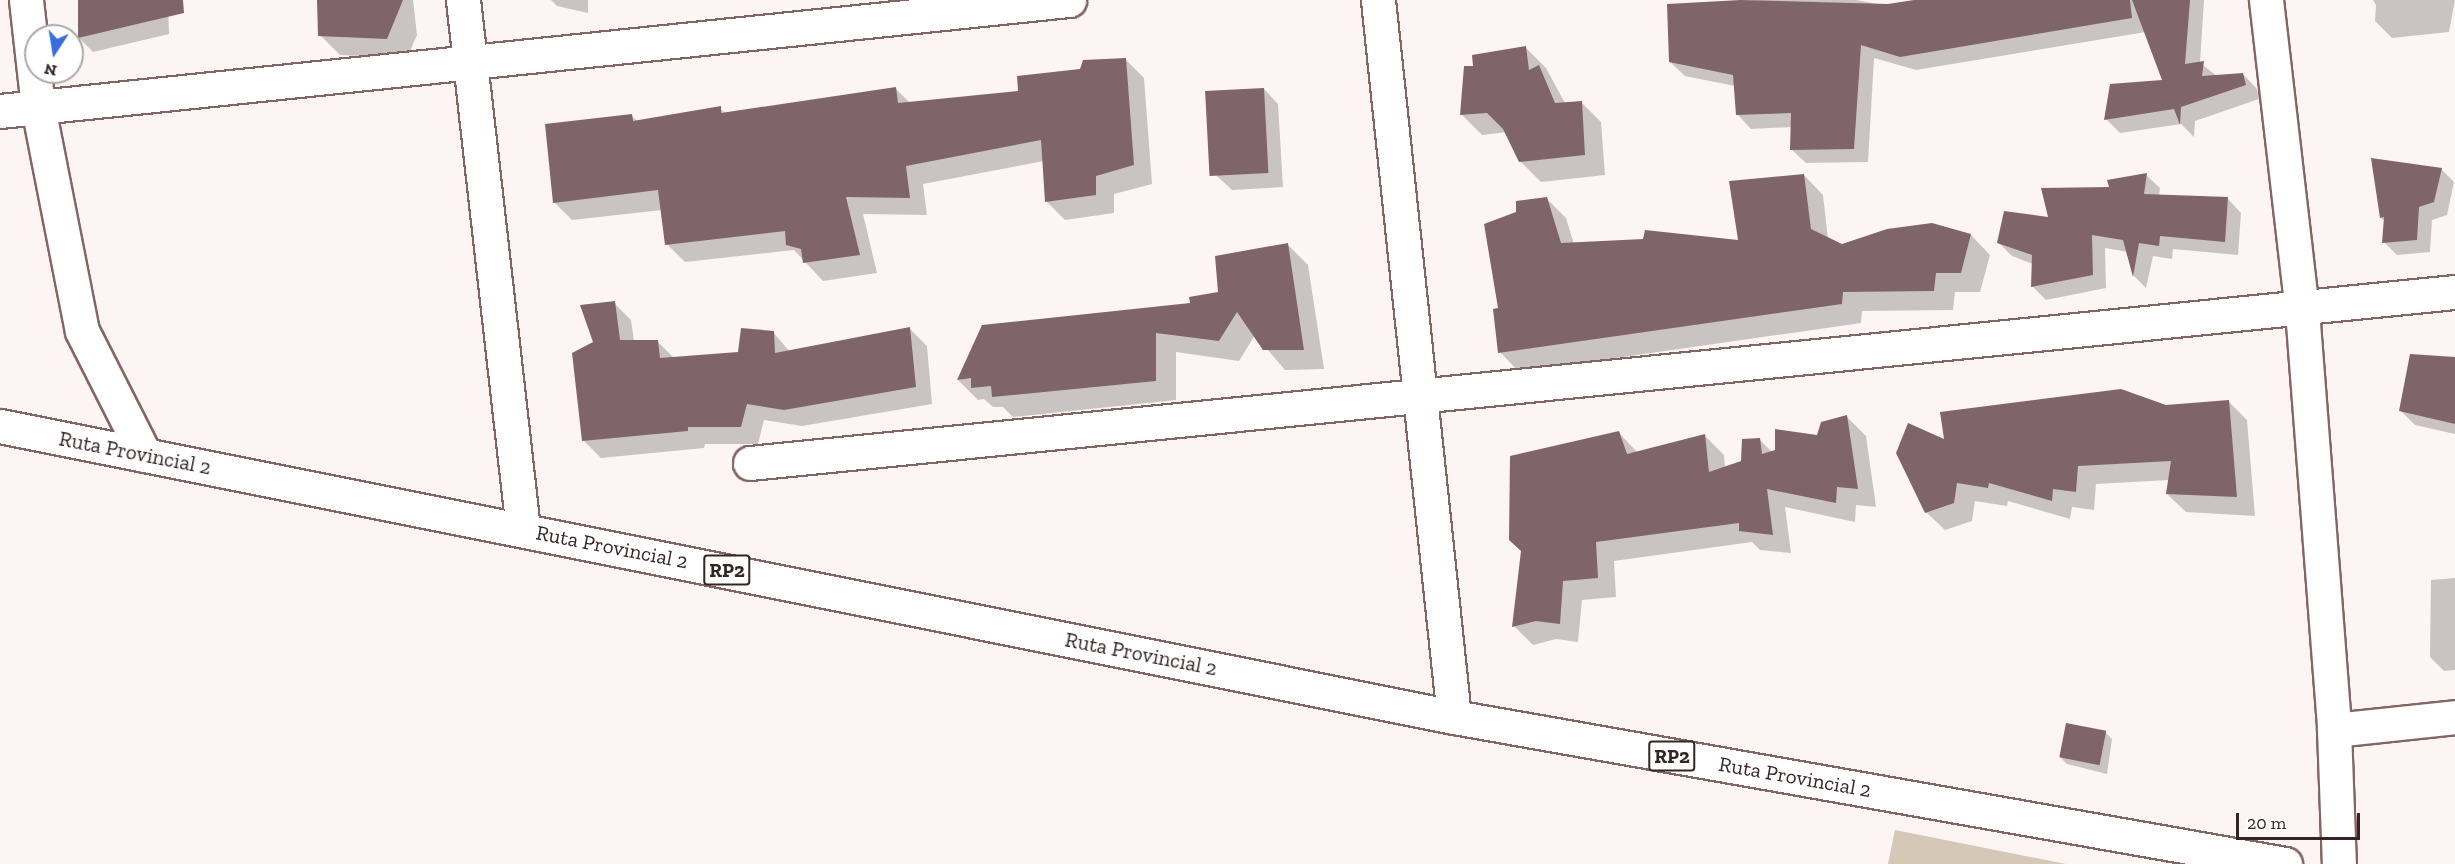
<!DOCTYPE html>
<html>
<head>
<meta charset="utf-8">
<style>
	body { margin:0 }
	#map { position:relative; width:2455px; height:864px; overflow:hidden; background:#fcf5f4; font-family:"Zilla Slab",serif }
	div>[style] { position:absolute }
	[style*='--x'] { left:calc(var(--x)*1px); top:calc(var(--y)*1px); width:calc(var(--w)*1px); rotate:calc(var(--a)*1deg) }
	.green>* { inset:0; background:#d6c8b6 }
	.shadow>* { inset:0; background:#0003 }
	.building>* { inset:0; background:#80646c; transform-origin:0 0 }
	.roads { filter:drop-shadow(2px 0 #836663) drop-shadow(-2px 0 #836663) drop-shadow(0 2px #836663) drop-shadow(0 -2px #836663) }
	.street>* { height:33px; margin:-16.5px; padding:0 16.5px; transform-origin:16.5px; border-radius:16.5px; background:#fff }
	.primary>* { height:33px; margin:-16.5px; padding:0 16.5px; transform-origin:16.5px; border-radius:16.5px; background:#fff }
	span { translate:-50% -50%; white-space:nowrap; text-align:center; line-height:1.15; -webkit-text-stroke:6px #fff; paint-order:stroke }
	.shield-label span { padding:2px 4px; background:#fff; border:2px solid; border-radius:4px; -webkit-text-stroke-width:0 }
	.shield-label { font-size:20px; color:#322524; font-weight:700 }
	.street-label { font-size:21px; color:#322524 }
	.north { position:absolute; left:24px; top:24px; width:60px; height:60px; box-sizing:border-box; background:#fff; border:2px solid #ada8a7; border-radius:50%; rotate:192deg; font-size:16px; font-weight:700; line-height:24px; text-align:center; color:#322524 }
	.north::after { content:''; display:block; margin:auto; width:21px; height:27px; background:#386fdf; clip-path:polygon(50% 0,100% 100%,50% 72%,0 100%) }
	.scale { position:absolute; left:2236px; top:813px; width:124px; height:27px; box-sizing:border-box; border:3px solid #322524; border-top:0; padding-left:8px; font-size:18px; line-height:21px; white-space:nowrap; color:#322524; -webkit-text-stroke:4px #fff; paint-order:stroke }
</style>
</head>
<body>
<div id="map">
	<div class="green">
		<div style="clip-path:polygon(1895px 830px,2066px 864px,1888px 864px)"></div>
	</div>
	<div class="shadow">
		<div style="clip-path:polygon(80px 0,168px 0,169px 34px,93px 52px,79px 38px)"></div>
		<div style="clip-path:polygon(319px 0,413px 0,417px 35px,407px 58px,340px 55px,320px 35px)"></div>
		<div style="clip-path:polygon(551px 0,588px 0,588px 13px,557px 6px)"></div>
		<div style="clip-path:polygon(1761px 0,1856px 0,1888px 6px,1923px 0,2204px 0,2200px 63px,2217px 76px,2243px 74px,2257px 89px,2259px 99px,2195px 121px,2194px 137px,2181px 124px,2120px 133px,2106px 119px,2164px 81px,2146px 32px,1916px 70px,1874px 58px,1868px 162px,1806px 163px,1791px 149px,1792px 127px,1751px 129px,1737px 114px,1735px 86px,1685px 76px,1670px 62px,1669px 5px)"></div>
		<div style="clip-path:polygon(2373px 0,2455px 0,2449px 32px,2392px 38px,2375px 21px,2376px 5px)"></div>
		<div style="clip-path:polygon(1526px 48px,1546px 68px,1565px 103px,1581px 102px,1601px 122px,1605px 175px,1541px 182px,1520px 161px,1507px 132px,1482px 135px,1462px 115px,1475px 68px)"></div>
		<div style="clip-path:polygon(1125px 59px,1144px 78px,1152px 184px,1114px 194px,1114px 213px,1065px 220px,1046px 201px,1044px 161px,923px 184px,927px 215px,863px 214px,877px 273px,823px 281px,794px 250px,685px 262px,667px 244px,662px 210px,572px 220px,554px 202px,632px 116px,638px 122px,720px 108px,726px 114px,895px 88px,911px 104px,1020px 92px)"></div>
		<div style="clip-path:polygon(1264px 89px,1278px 104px,1283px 187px,1232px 190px,1217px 176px)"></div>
		<div style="clip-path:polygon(2441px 169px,2454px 182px,2447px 215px,2432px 220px,2430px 252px,2397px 255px,2384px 242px,2385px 221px,2381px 218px)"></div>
		<div style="clip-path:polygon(1804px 175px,1823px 195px,1828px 239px,1842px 245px,1971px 235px,1990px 255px,1980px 292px,1955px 292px,1953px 310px,1862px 311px,1861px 323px,1519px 372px,1500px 352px,1499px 309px,1518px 213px,1547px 199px,1566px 218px,1574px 244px,1739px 241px)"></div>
		<div style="clip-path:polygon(2146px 175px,2160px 188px,2159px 196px,2228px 199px,2241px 213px,2238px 255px,2173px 249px,2172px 259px,2153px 256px,2146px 288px,2134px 276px,2128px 252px,2105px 248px,2106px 288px,2046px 300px,2032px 286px,2033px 264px,2012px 256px,1998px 242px)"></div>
		<div style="clip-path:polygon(1288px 245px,1308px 265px,1324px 369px,1285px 370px,1255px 335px,1239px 361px,1176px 352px,1176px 400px,1013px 417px,1003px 407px,993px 407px,984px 399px,978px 400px,958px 380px,1220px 293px)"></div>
		<div style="clip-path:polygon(614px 303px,631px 320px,634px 341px,658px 342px,674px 358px,739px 354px,773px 332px,790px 352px,910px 329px,927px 346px,932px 404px,802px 426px,764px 420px,758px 444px,705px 444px,704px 448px,601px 458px,584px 441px,595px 343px)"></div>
		<div style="clip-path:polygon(2455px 368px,2455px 434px,2415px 425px,2401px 411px)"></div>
		<div style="clip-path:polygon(2228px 401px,2247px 420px,2255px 516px,2186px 512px,2167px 494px,2169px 480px,2096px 484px,2094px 510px,2072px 507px,2070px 519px,2008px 501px,2007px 506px,1975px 501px,1972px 521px,1945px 530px,1926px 512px,1946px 442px,2165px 406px)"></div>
		<div style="clip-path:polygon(1847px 417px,1866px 436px,1876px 507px,1856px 505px,1855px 522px,1785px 507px,1791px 553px,1760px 550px,1752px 542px,1614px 561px,1616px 597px,1582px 600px,1578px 642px,1556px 639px,1533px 645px,1514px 626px,1619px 433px,1638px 453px,1705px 436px,1724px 455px,1725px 468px,1743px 462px,1760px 440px,1772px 452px,1818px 437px)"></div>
		<div style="clip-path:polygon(2455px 578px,2455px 670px,2444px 671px,2430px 657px,2431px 580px)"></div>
		<div style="clip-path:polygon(2105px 732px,2112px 739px,2107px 774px,2067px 764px,2060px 757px)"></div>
	</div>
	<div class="building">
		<div style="clip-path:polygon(78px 0,183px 0,184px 13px,78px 38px)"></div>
		<div style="clip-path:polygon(317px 0,403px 0,387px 39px,318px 36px)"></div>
		<div style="clip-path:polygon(1741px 0,1888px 4px,1914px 0,2130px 0,2132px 18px,1900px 57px,1861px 45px,1854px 149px,1790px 150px,1791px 113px,1736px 115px,1733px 75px,1669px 62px,1667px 4px)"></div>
		<div style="clip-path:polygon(2132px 0,2190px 0,2185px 64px,2204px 61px,2202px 76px,2243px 73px,2246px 85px,2181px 107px,2180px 125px,2174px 109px,2104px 120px,2110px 84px,2162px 80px)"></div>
		<div style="clip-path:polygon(1526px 46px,1529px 70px,1539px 65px,1555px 103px,1582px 101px,1585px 155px,1519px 162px,1503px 129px,1487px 113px,1460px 115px,1464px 66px,1473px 66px,1472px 55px)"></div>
		<div style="clip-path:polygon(1126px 58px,1134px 165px,1096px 176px,1096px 195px,1045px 202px,1041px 140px,906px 166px,910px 198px,846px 197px,860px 255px,803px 263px,801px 249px,786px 245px,785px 231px,665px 245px,658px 190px,553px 203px,545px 124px,632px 114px,633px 121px,721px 106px,721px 113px,896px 87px,898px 103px,1018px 91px,1017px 76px,1080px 69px,1083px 60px)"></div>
		<div style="left:1264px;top:88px;width:85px;height:59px;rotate:87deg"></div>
		<div style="clip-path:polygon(2371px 158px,2442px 168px,2434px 202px,2419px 207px,2417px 240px,2382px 243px,2384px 217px,2380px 218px)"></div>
		<div style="clip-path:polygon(2147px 173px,2144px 194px,2228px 197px,2225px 242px,2160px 236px,2159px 246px,2139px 243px,2133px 277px,2123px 240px,2092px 235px,2093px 275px,2031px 287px,2032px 255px,1997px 243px,2004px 211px,2048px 217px,2041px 188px,2109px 187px,2107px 180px)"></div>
		<div style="clip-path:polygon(1804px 174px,1811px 229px,1842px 244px,1887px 229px,1932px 223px,1971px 234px,1961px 273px,1936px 273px,1934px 291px,1843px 292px,1842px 304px,1498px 353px,1493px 309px,1498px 308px,1484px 224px,1516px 212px,1516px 201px,1547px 197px,1561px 243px,1643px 239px,1645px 230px,1738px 240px,1729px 181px)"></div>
		<div style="clip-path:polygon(1288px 243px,1304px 350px,1263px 350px,1237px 312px,1219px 341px,1156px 333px,1156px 381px,992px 397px,991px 386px,971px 388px,971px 378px,957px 380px,982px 325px,1190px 303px,1189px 297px,1218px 292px,1215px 256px)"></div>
		<div style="clip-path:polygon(615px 301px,620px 340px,658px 340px,660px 358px,738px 352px,741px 328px,774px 331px,775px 353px,910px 327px,916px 387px,784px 410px,747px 404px,741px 427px,688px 427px,688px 431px,582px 441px,572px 353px,593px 342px,580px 305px)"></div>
		<div style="clip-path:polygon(2410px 354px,2455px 357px,2455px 424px,2399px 411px)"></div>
		<div style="clip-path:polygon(2121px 389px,2166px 405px,2229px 400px,2237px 497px,2166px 494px,2171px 461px,2078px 466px,2076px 492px,2053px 489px,2052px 501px,1989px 483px,1988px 488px,1957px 483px,1954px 503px,1925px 513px,1896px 453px,1908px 423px,1944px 439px,1940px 412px)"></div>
		<div style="clip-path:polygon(1847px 415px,1858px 489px,1837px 487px,1836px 503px,1767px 489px,1773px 535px,1739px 531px,1739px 523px,1596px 542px,1598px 578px,1563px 581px,1560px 624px,1536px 621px,1512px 627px,1521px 551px,1509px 540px,1510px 456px,1619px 431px,1627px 454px,1705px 434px,1709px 472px,1741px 461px,1742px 439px,1760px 438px,1762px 454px,1775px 450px,1775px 429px,1817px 435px,1821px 422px)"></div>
		<div style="left:2066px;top:723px;width:41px;height:35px;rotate:11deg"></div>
	</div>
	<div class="roads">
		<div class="street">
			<div style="--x:26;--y:0;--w:108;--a:83.6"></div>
			<div style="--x:38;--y:107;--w:228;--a:78.9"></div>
			<div style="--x:82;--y:331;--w:139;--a:63.1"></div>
			<div style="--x:463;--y:0;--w:532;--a:83.53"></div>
			<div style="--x:1378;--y:0;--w:721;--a:83.95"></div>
			<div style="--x:2266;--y:0;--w:312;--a:83.4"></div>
			<div style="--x:2302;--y:310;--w:421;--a:85.6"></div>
			<div style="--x:2334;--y:730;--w:134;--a:87.9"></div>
			<div style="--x:0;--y:111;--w:1075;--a:-5.93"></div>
			<div style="--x:750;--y:463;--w:1714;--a:-5.73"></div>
			<div style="--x:2334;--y:730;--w:122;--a:-6.1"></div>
		</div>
		<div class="primary">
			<div style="--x:0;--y:426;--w:1483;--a:11.32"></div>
			<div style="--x:1454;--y:717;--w:844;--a:10.03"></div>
		</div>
	</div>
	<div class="shield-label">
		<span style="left:727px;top:570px">RP2</span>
		<span style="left:1672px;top:756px">RP2</span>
	</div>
	<div class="street-label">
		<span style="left:135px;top:453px;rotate:11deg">Ruta Provincial 2</span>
		<span style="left:612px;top:547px;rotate:11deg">Ruta Provincial 2</span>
		<span style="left:1141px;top:654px;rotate:11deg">Ruta Provincial 2</span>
		<span style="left:1795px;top:777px;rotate:10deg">Ruta Provincial 2</span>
	</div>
	<div class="north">N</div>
	<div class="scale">20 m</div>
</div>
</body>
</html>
